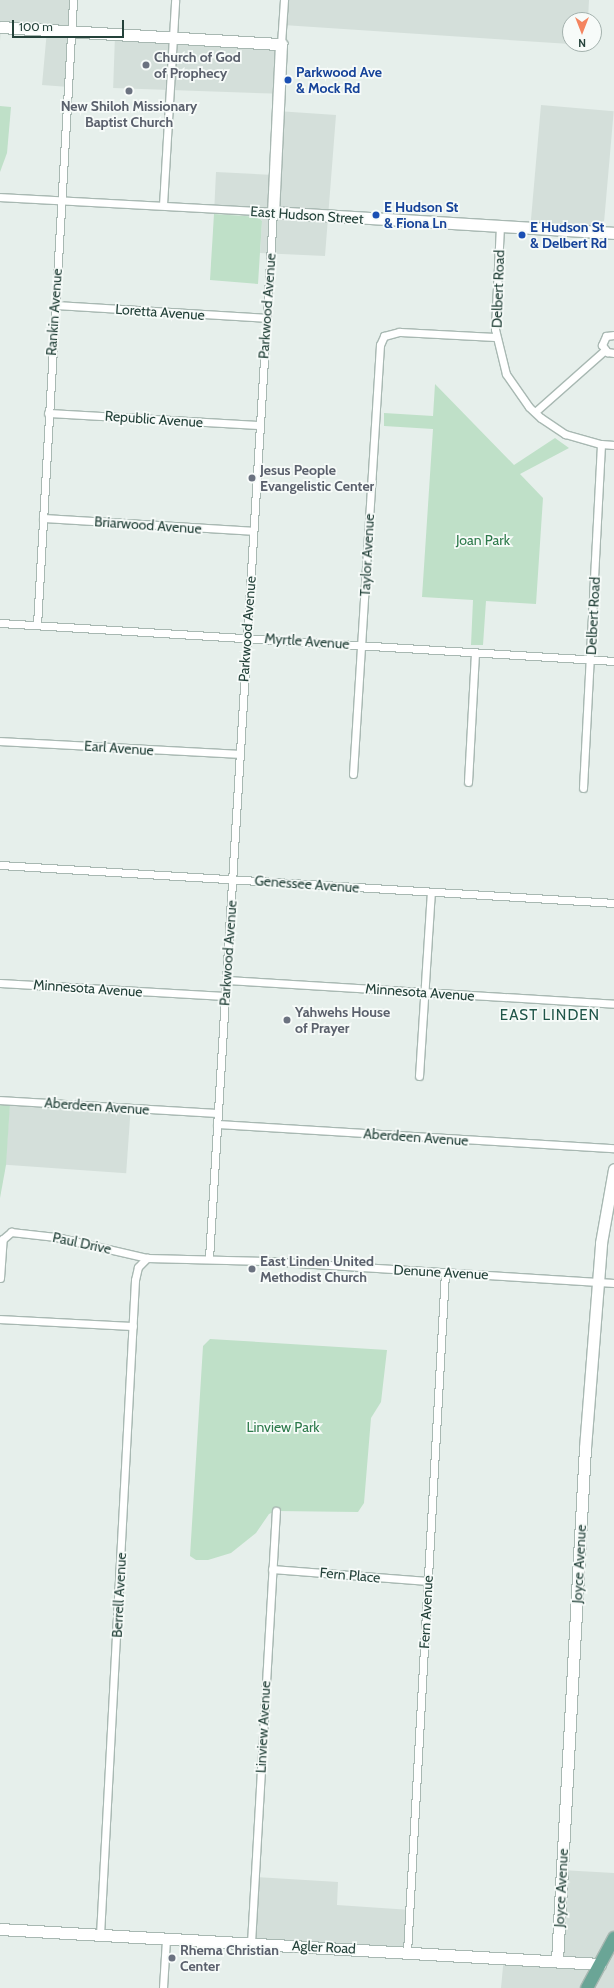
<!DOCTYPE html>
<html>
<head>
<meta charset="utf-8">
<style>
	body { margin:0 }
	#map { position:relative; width:614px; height:1988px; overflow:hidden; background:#e6efeb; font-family:Cabin,sans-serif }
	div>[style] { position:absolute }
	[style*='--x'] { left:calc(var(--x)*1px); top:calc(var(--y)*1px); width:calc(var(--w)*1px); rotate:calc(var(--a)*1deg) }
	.built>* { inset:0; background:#d4dfda; transform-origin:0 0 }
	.green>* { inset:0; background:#bfe0c8 }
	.roads { filter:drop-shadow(1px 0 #a8b8b2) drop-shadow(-1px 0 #a8b8b2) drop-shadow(0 1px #a8b8b2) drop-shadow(0 -1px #a8b8b2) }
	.street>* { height:7px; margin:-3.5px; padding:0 3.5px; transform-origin:3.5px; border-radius:3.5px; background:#fff }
	.secondary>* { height:11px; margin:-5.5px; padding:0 5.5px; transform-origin:5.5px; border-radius:5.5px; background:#fff }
	.primary>* { height:12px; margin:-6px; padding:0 6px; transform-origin:6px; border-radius:6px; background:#6aa596 }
	.dots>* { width:11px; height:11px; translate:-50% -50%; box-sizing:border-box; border:2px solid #f7fbf9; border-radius:50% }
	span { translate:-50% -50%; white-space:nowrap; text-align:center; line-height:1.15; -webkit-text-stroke:3.5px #f7fbf9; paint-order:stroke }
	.worship-label { font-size:14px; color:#5b616d; font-weight:700 }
	.left { translate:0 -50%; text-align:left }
	.transit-label { font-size:14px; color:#164399; font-weight:700 }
	.street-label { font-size:14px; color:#24423a }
	.park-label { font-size:14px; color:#2d7a4b }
	.neighbourhood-label { font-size:15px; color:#1f5548; letter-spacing:1px }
	.north { position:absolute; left:562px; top:12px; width:40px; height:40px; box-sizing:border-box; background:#f7fbf9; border:1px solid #a3b1ad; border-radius:50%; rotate:180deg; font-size:11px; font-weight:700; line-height:16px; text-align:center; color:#24423a }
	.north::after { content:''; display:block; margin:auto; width:14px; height:18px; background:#f4845f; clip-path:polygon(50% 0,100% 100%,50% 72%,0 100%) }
	.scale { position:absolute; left:12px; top:20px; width:112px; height:18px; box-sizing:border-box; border:2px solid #24423a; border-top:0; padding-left:5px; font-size:12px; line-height:14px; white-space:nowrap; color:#24423a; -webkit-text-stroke:3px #f7fbf9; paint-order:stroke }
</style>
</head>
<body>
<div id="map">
	<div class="built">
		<div style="clip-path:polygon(0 0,74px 0,69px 87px,42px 85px,47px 30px,1px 28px,0 41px)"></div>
		<div style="clip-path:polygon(284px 0,589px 0,588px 20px,570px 20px,570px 44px,283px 25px)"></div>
		<div style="left:115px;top:35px;width:167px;height:53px;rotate:2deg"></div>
		<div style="left:541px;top:105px;width:73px;height:124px;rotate:5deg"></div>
		<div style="clip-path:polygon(277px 111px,336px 115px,325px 256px,260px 253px,262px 221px,258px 217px,214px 214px,216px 172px,273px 175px)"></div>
		<div style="left:10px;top:1100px;width:121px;height:65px;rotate:4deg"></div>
		<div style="clip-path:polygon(561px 1870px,614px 1873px,614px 1988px,501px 1988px,504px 1956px,556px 1958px)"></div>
		<div style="clip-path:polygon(256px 1877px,338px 1882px,337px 1905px,411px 1910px,410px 1950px,251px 1948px)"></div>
	</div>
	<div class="green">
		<div style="clip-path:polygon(0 106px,11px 107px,7px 153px,0 172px)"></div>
		<div style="clip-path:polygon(214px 214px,258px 217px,262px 221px,258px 284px,210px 280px)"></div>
		<div style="clip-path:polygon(435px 384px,514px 465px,555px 438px,569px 448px,520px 474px,543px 498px,536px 604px,486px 601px,483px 645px,471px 645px,473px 600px,422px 597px,433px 429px,384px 426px,384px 413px,433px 416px)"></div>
		<div style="clip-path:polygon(0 1104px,10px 1104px,6px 1165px,0 1198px)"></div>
		<div style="clip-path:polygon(210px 1339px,387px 1350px,381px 1402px,371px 1418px,364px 1503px,358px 1512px,276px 1511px,269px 1514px,256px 1533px,231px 1553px,208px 1560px,196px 1560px,190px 1556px,203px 1346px)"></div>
	</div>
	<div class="roads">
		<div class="street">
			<div style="--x:281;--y:44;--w:44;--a:-86.1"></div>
			<div style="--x:0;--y:197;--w:273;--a:3.1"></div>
			<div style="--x:273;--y:212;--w:1049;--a:93.5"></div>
			<div style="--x:163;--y:205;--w:205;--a:-86.6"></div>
			<div style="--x:500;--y:226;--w:103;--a:92.8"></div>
			<div style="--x:495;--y:329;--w:46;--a:76.3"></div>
			<div style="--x:506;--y:374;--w:40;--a:55.1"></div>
			<div style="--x:529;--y:407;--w:16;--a:43"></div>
			<div style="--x:541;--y:418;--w:29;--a:34"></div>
			<div style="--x:565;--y:434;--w:37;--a:16"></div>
			<div style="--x:601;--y:444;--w:13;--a:4"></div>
			<div style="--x:55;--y:305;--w:211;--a:3.5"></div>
			<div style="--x:614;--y:335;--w:8;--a:173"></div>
			<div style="--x:606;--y:336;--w:10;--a:114"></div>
			<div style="--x:602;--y:345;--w:9;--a:54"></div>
			<div style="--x:607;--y:352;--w:7;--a:8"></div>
			<div style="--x:535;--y:412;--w:94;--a:-41.5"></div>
			<div style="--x:48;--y:413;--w:211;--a:3.3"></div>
			<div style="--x:43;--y:518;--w:210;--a:3.5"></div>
			<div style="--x:0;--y:623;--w:615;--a:3.54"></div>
			<div style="--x:37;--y:625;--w:626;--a:-86.7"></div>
			<div style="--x:0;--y:741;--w:238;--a:3.1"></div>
			<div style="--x:353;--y:774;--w:430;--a:-86.4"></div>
			<div style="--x:380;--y:345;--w:10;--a:-66"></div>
			<div style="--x:384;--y:336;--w:16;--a:-15"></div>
			<div style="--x:399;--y:332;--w:97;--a:3"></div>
			<div style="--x:468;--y:782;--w:130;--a:-86.9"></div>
			<div style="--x:583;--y:788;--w:344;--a:-87"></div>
			<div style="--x:0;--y:865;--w:615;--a:3.54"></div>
			<div style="--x:227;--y:980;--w:388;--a:3.5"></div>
			<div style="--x:0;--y:983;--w:225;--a:3.3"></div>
			<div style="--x:419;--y:1076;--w:184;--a:-86.3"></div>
			<div style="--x:0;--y:1100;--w:218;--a:3.4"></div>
			<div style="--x:217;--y:1124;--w:398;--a:3.5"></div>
			<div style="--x:0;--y:1278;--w:39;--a:-86"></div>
			<div style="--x:3;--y:1239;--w:11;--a:-41"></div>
			<div style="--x:11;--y:1232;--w:45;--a:6.3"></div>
			<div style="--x:56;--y:1237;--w:93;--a:13"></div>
			<div style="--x:147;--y:1258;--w:119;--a:1.4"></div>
			<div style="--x:266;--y:1261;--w:349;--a:3.6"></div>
			<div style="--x:0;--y:1319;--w:133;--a:3"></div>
			<div style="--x:272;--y:1569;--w:156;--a:4.4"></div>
			<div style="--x:100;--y:1935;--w:656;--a:-86.94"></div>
			<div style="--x:135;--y:1280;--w:13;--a:-77"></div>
			<div style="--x:138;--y:1267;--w:13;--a:-45"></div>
			<div style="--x:251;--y:1943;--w:433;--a:-86.7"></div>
			<div style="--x:407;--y:1952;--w:681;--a:-86.8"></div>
			<div style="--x:163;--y:1988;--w:49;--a:-86.5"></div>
		</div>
		<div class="secondary">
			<div style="--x:0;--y:27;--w:282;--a:3.5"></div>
			<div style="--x:281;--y:44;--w:168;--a:92.7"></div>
			<div style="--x:273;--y:212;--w:342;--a:3.5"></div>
			<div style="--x:0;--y:1929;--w:601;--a:3.34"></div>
			<div style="--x:557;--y:1961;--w:514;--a:-86.88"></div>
			<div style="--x:585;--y:1448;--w:206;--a:-85.5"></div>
			<div style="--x:601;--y:1243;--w:75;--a:-80"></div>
		</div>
		<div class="primary">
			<div style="--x:587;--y:1988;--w:57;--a:-61.6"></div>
		</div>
	</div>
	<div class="dots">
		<div style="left:146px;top:65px;background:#6b7280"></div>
		<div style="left:288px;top:80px;background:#1a4fb4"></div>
		<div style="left:129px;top:91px;background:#6b7280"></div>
		<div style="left:376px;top:215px;background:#1a4fb4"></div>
		<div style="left:522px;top:235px;background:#1a4fb4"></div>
		<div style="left:252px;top:478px;background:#6b7280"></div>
		<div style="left:287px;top:1020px;background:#6b7280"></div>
		<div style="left:252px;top:1269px;background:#6b7280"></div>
		<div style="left:172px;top:1958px;background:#6b7280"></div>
	</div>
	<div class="worship-label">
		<span class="left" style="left:154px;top:65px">Church of God<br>of Prophecy</span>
		<span style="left:129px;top:114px">New Shiloh Missionary<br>Baptist Church</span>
		<span class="left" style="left:260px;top:478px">Jesus People<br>Evangelistic Center</span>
		<span class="left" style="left:295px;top:1020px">Yahwehs House<br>of Prayer</span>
		<span class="left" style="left:260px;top:1269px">East Linden United<br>Methodist Church</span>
		<span class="left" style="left:180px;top:1958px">Rhema Christian<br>Center</span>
	</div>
	<div class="transit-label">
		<span class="left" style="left:296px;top:80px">Parkwood Ave<br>&amp; Mock Rd</span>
		<span class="left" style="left:384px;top:215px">E Hudson St<br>&amp; Fiona Ln</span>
		<span class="left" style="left:530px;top:235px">E Hudson St<br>&amp; Delbert Rd</span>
	</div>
	<div class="street-label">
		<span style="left:307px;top:215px;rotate:4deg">East Hudson Street</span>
		<span style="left:498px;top:289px;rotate:-88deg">Delbert Road</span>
		<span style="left:267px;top:306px;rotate:-86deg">Parkwood Avenue</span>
		<span style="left:54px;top:312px;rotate:-86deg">Rankin Avenue</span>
		<span style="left:160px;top:312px;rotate:4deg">Loretta Avenue</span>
		<span style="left:154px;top:419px;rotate:4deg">Republic Avenue</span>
		<span style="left:148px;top:525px;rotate:4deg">Briarwood Avenue</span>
		<span style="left:367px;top:555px;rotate:-87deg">Taylor Avenue</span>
		<span style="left:593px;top:616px;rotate:-87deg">Delbert Road</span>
		<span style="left:247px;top:629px;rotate:-86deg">Parkwood Avenue</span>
		<span style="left:307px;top:641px;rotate:4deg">Myrtle Avenue</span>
		<span style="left:119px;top:748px;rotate:4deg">Earl Avenue</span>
		<span style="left:307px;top:884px;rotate:4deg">Genessee Avenue</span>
		<span style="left:228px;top:953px;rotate:-86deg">Parkwood Avenue</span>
		<span style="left:88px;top:988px;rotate:4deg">Minnesota Avenue</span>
		<span style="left:420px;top:992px;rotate:4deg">Minnesota Avenue</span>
		<span style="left:97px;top:1106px;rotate:4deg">Aberdeen Avenue</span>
		<span style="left:416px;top:1137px;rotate:4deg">Aberdeen Avenue</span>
		<span style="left:82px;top:1243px;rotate:12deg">Paul Drive</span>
		<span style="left:441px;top:1272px;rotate:3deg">Denune Avenue</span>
		<span style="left:579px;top:1564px;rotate:-87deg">Joyce Avenue</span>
		<span style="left:350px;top:1575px;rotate:5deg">Fern Place</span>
		<span style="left:119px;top:1595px;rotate:-87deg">Berrell Avenue</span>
		<span style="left:426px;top:1612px;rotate:-87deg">Fern Avenue</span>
		<span style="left:263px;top:1727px;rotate:-87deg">Linview Avenue</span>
		<span style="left:561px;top:1888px;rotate:-87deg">Joyce Avenue</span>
		<span style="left:324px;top:1947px;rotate:3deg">Agler Road</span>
	</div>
	<div class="park-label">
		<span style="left:483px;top:540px">Joan Park</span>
		<span style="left:283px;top:1427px">Linview Park</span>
	</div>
	<div class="neighbourhood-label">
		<span style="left:550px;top:1016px">EAST LINDEN</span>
	</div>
	<div class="north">N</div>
	<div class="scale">100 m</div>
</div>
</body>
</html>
